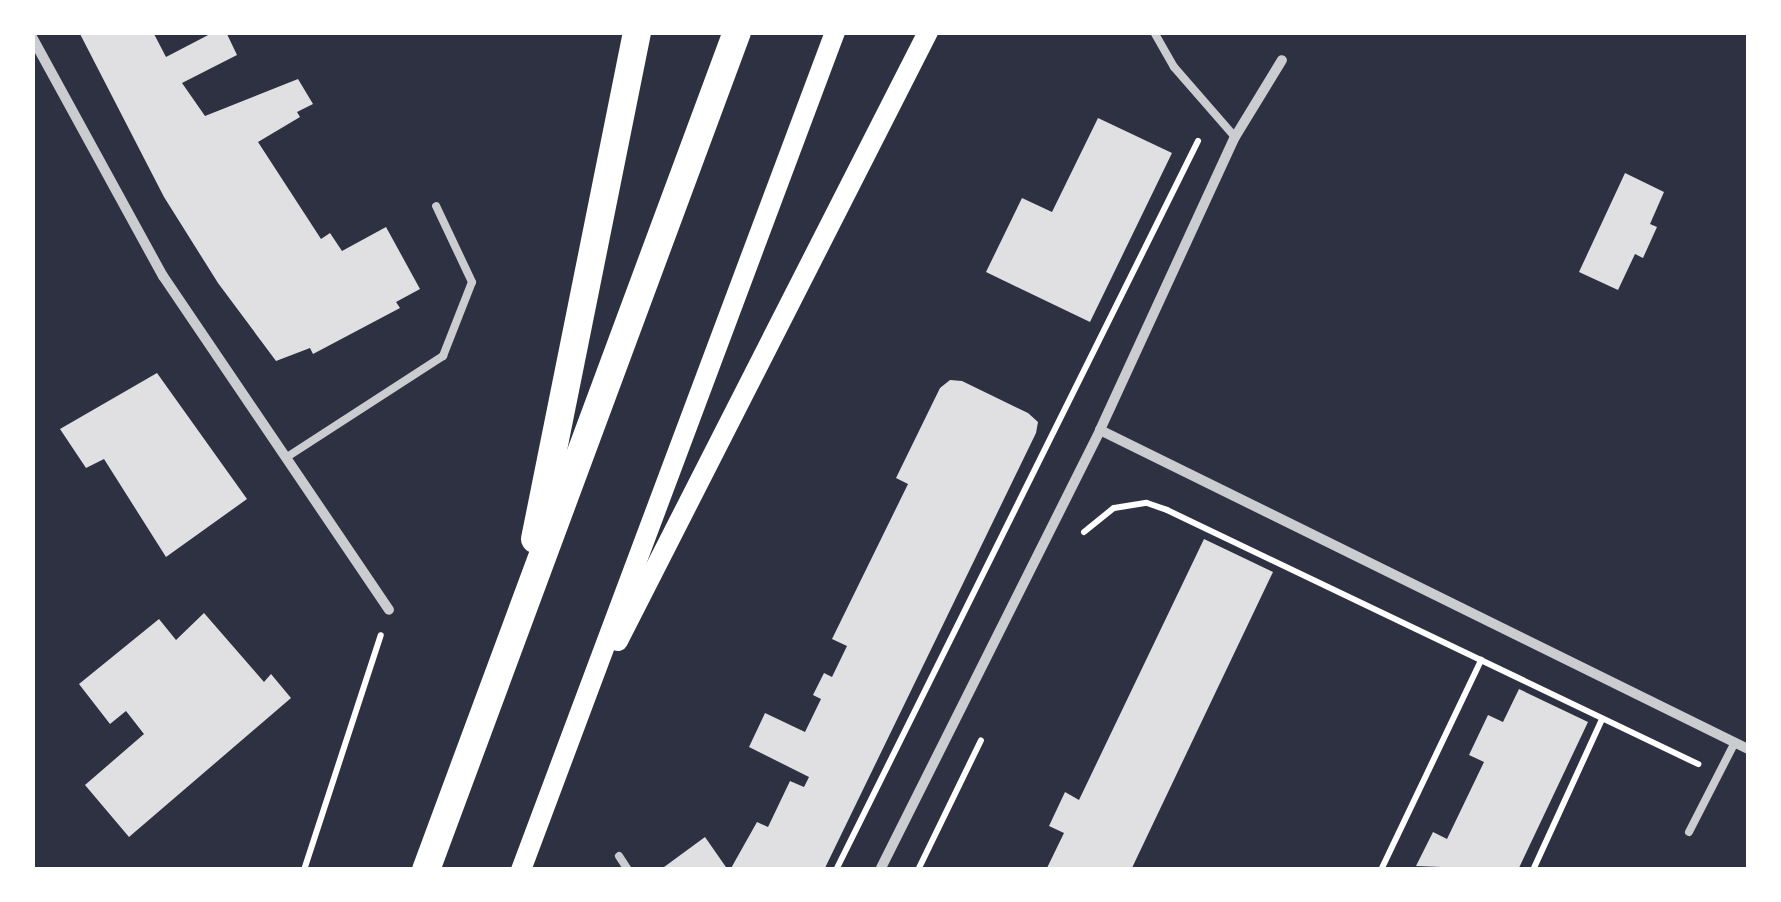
<!DOCTYPE html>
<html>
<head>
<meta charset="utf-8">
<style>
	body { margin:0 }
	#map { position:relative; width:1781px; height:902px; overflow:hidden; background:#2d3142; font-family:"Source Sans 3",sans-serif }
	div>[style] { position:absolute }
	[style*='--x'] { left:calc(var(--x)*1px); top:calc(var(--y)*1px); width:calc(var(--w)*1px); rotate:calc(var(--a)*1deg) }
	.building>* { inset:0; background:#e0e0e3 }
	.path>* { height:6px; margin:-3px; padding:0 3px; transform-origin:3px; border-radius:3px; background:#fff }
	.service>* { height:8px; margin:-4px; padding:0 4px; transform-origin:4px; border-radius:4px; background:#caccd0 }
	.minor>* { height:10px; margin:-5px; padding:0 5px; transform-origin:5px; border-radius:5px; background:#caccd0 }
	.secondary>* { height:20px; margin:-10px; padding:0 10px; transform-origin:10px; border-radius:10px; background:#fff }
	.trunk>* { height:28px; margin:-14px; padding:0 14px; transform-origin:14px; border-radius:14px; background:#fff }
	span { translate:-50% -50%; white-space:nowrap; text-align:center; line-height:1.15; -webkit-text-stroke:8px #fff; paint-order:stroke }
	.frame { position:absolute; inset:0; border:35px solid #fff; pointer-events:none }
</style>
</head>
<body>
<div id="map">
	<div class="building">
		<div style="clip-path:polygon(79px 32px,153px 32px,166px 57px,214px 32px,226px 32px,237px 55px,182px 83px,205px 116px,298px 79px,313px 104px,297px 112px,300px 117px,258px 142px,321px 239px,330px 233px,342px 251px,386px 227px,420px 289px,396px 302px,400px 308px,313px 354px,310px 348px,276px 361px,218px 283px,164px 197px)"></div>
		<div style="clip-path:polygon(1098px 118px,1172px 153px,1090px 322px,986px 272px,1022px 198px,1052px 212px)"></div>
		<div style="clip-path:polygon(1625px 173px,1664px 192px,1650px 224px,1657px 227px,1643px 258px,1635px 254px,1618px 290px,1579px 272px)"></div>
		<div style="clip-path:polygon(157px 373px,247px 499px,166px 557px,104px 459px,86px 468px,60px 429px)"></div>
		<div style="clip-path:polygon(950px 380px,962px 381px,1028px 413px,1038px 422px,1036px 433px,824px 870px,730px 870px,757px 822px,768px 827px,790px 781px,804px 787px,809px 777px,749px 747px,765px 713px,805px 732px,821px 699px,813px 695px,824px 673px,832px 677px,847px 646px,832px 639px,908px 484px,896px 478px,940px 388px)"></div>
		<div style="clip-path:polygon(1204px 539px,1273px 572px,1220px 683px,1131px 870px,1046px 870px,1064px 833px,1049px 826px,1065px 792px,1079px 800px)"></div>
		<div style="clip-path:polygon(204px 613px,264px 682px,271px 674px,291px 698px,129px 837px,85px 785px,144px 734px,126px 711px,110px 724px,79px 684px,159px 619px,176px 640px)"></div>
		<div style="clip-path:polygon(1519px 689px,1588px 722px,1518px 870px,1416px 866px,1433px 832px,1447px 839px,1484px 762px,1469px 755px,1488px 715px,1503px 722px)"></div>
		<div style="clip-path:polygon(705px 837px,728px 870px,660px 870px)"></div>
	</div>
	<div class="path">
		<div style="--x:1084;--y:532;--w:38;--a:-39"></div>
		<div style="--x:1114;--y:508;--w:33;--a:-9"></div>
		<div style="--x:1147;--y:503;--w:21;--a:19"></div>
		<div style="--x:1167;--y:510;--w:589;--a:25.56"></div>
		<div style="--x:304;--y:870;--w:247;--a:-71.9"></div>
		<div style="--x:836;--y:870;--w:814;--a:-63.59"></div>
		<div style="--x:918;--y:870;--w:144;--a:-64.1"></div>
		<div style="--x:1381;--y:870;--w:233;--a:-64.5"></div>
		<div style="--x:1533;--y:870;--w:166;--a:-65.4"></div>
	</div>
	<div class="service">
		<div style="--x:1154;--y:32;--w:40;--a:60.3"></div>
		<div style="--x:1174;--y:67;--w:93;--a:48.9"></div>
		<div style="--x:287;--y:457;--w:186;--a:-32.9"></div>
		<div style="--x:443;--y:356;--w:79;--a:-68.6"></div>
		<div style="--x:472;--y:282;--w:84;--a:-115.3"></div>
		<div style="--x:1689;--y:832;--w:101;--a:-62.9"></div>
		<div style="--x:619;--y:856;--w:17;--a:57"></div>
	</div>
	<div class="minor">
		<div style="--x:32;--y:37;--w:273;--a:61.3"></div>
		<div style="--x:163;--y:276;--w:403;--a:55.9"></div>
		<div style="--x:1100;--y:430;--w:722;--a:26.21"></div>
		<div style="--x:880;--y:870;--w:492;--a:-63.4"></div>
		<div style="--x:1100;--y:430;--w:323;--a:-65.3"></div>
		<div style="--x:1235;--y:137;--w:90;--a:-58.6"></div>
	</div>
	<div class="secondary">
		<div style="--x:618;--y:641;--w:683;--a:-63.02"></div>
		<div style="--x:521;--y:870;--w:895;--a:-69.46"></div>
	</div>
	<div class="trunk">
		<div style="--x:535;--y:539;--w:517;--a:-78.62"></div>
		<div style="--x:426;--y:870;--w:894;--a:-69.64"></div>
	</div>
	<div class="frame"></div>
</div>
</body>
</html>
